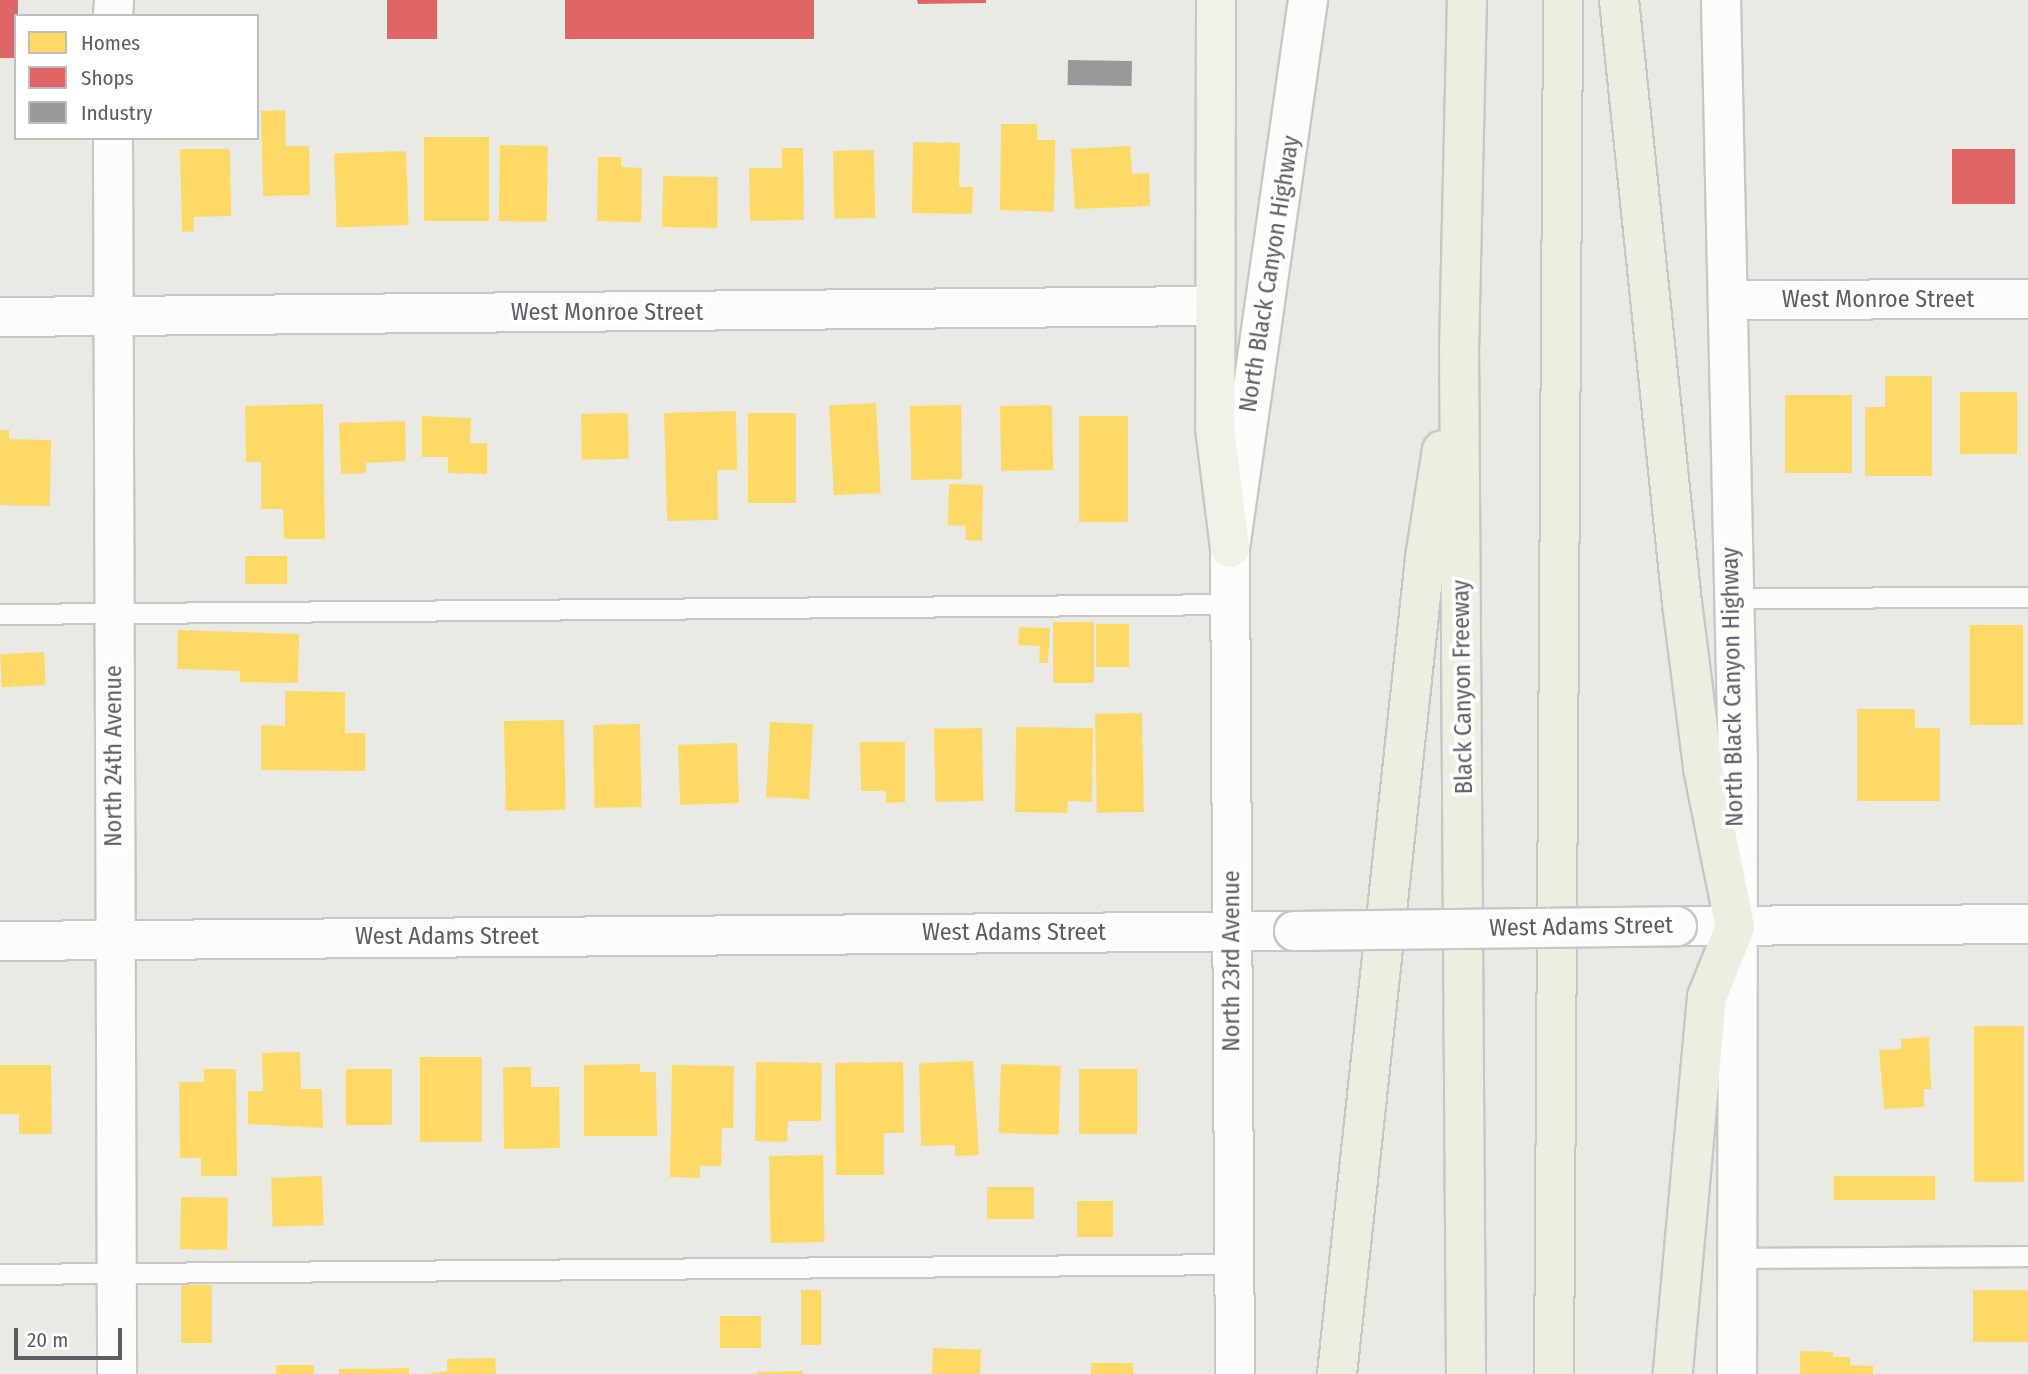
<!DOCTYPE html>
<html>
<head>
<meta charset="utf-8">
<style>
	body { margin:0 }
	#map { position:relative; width:2028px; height:1374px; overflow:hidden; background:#eaeae5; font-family:"Fira Sans Condensed",sans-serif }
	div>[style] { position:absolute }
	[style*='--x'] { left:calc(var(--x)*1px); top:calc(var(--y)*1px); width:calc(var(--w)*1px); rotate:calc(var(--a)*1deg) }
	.homes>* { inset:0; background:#ffd966; transform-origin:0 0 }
	.shops>* { inset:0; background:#e06666; transform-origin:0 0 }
	.industry>* { inset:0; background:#999; transform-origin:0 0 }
	.roads { filter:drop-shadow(2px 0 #c7c7c5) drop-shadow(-2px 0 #c7c7c5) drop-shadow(0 2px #c7c7c5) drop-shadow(0 -2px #c7c7c5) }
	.lane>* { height:19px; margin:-9.5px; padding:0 9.5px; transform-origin:9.5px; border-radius:9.5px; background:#fcfcfb }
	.street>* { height:38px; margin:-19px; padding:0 19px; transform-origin:19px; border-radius:19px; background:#fcfcfb }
	.secondary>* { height:38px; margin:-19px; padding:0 19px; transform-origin:19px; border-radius:19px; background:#fcfcfb }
	.primary>* { height:38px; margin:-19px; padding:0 19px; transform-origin:19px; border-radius:19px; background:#f1f1e8 }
	.highway>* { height:38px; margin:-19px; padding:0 19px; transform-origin:19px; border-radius:19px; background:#edede2 }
	.bridges { filter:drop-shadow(2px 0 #c7c7c6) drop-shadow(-2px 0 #c7c7c6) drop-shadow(0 2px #c7c7c6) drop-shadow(0 -2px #c7c7c6) }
	.secondary-bridge>* { height:38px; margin:-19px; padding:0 19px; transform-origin:19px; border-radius:19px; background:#fcfcfb }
	span { translate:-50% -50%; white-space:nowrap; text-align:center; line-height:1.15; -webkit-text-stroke:7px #fff; paint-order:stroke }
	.street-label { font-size:24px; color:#5b5d62 }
	.legend { position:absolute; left:14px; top:14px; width:245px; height:126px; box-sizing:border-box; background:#fff; border:2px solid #bdbec0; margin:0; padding:9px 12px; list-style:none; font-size:21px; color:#5b5d62 }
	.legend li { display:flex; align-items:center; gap:14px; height:35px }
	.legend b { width:35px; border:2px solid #bdbec0 }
	.scale { position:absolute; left:14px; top:1328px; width:108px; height:32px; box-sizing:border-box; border:4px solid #5b5d62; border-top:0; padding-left:9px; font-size:21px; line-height:24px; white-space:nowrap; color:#5b5d62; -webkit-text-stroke:5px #fff; paint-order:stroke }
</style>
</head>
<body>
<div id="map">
	<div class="homes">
		<div style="clip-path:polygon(285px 110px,286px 146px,309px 146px,310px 195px,263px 196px,261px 111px)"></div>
		<div style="clip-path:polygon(1001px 124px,1037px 124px,1037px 140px,1055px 140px,1054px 212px,1000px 210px)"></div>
		<div style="left:424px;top:137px;width:65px;height:84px"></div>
		<div style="clip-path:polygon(913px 142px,960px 143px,959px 187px,973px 187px,972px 214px,912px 213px)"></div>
		<div style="left:500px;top:145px;width:48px;height:76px;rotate:1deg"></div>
		<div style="clip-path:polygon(1130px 146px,1132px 174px,1149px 173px,1150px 206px,1075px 209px,1071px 149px)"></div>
		<div style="clip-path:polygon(782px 148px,803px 148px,804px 220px,750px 221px,749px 168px,782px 168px)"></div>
		<div style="clip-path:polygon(180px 149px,230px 149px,231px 216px,193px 217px,194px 231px,182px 232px)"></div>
		<div style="left:874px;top:150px;width:68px;height:41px;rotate:89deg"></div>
		<div style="left:406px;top:151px;width:74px;height:72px;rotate:88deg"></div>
		<div style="clip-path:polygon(598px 157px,621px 157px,621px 167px,642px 168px,641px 222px,597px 221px)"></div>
		<div style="left:663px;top:176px;width:55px;height:51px;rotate:1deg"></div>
		<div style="clip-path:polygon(1885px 376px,1932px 376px,1932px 476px,1865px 476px,1865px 407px,1885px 407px)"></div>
		<div style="left:1960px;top:392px;width:57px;height:62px"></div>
		<div style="left:1785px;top:395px;width:67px;height:78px"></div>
		<div style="left:876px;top:403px;width:90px;height:47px;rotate:87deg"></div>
		<div style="clip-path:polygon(323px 404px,325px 539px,284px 539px,283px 509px,261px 509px,261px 462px,246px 462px,245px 406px)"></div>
		<div style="left:961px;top:405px;width:74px;height:51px;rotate:89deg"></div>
		<div style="left:1052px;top:405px;width:65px;height:52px;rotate:89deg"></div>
		<div style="clip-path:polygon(736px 411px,737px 470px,717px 470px,718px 520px,667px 521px,664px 413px)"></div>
		<div style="left:628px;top:413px;width:46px;height:47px;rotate:89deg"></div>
		<div style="left:748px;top:413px;width:48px;height:90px"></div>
		<div style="clip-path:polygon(422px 416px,471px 418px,470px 443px,487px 443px,487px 474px,448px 473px,448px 457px,422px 457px)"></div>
		<div style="left:1079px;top:416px;width:49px;height:106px"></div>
		<div style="clip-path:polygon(405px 421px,406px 461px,366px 463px,366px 473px,341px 474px,339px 423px)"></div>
		<div style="clip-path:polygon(0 430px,9px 430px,9px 439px,51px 440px,50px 506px,0 505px)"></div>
		<div style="clip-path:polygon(949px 484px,983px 485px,982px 541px,965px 540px,966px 526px,948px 525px)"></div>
		<div style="left:287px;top:556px;width:28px;height:42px;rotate:90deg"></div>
		<div style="left:1053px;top:622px;width:41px;height:61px"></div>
		<div style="left:1096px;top:624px;width:33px;height:43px"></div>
		<div style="left:1970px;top:625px;width:53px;height:100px"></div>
		<div style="clip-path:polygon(1019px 627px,1050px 628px,1048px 663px,1039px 663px,1040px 646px,1018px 645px)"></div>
		<div style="clip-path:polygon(178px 630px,299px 634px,298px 683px,240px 682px,240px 671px,177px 669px)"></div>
		<div style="left:44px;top:652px;width:33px;height:44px;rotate:87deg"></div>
		<div style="clip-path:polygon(285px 691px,345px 692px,345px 733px,365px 733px,365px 771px,261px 770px,261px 725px,285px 726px)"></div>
		<div style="clip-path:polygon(1857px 709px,1915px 709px,1915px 728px,1940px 728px,1940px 801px,1857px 801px)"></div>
		<div style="left:1142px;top:713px;width:99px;height:47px;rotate:89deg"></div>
		<div style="left:564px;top:720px;width:90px;height:60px;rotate:89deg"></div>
		<div style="left:770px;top:722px;width:43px;height:75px;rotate:3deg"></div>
		<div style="left:640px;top:724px;width:83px;height:47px;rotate:89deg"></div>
		<div style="clip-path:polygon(1016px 727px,1093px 728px,1092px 802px,1068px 801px,1067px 813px,1015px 812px)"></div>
		<div style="left:982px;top:728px;width:73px;height:48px;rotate:89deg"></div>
		<div style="clip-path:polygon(860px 742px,905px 742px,905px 802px,886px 803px,886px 791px,861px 791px)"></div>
		<div style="left:737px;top:743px;width:60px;height:59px;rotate:88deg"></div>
		<div style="left:2024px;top:1026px;width:156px;height:50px;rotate:90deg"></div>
		<div style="clip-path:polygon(1929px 1037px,1931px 1089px,1924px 1089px,1924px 1107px,1884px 1109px,1879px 1050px,1901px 1049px,1901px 1039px)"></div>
		<div style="clip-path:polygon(300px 1052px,301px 1089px,322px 1089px,323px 1128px,248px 1124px,248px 1091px,263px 1091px,262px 1053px)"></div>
		<div style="left:420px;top:1057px;width:62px;height:85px"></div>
		<div style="clip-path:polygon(973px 1061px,979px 1155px,955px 1156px,955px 1145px,921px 1146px,919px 1063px)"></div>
		<div style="clip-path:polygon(756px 1062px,822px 1063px,821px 1121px,788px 1121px,787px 1142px,755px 1141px)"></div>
		<div style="clip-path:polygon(903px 1062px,904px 1133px,884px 1133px,884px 1175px,836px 1175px,835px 1063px)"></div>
		<div style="clip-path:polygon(640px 1064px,640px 1072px,656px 1072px,657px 1136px,584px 1136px,584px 1065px)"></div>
		<div style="left:1001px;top:1064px;width:60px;height:69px;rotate:2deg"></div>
		<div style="clip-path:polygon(0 1065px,51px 1065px,52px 1134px,19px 1134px,19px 1114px,0 1114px)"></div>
		<div style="clip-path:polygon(672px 1065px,734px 1066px,733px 1128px,722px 1128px,721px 1166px,700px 1166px,700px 1178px,670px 1177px)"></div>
		<div style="clip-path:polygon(503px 1067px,531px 1067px,531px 1087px,559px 1087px,560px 1148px,504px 1149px)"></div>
		<div style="clip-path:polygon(204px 1069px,236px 1069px,237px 1176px,201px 1176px,201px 1158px,180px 1158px,179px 1082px,204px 1082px)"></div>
		<div style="left:346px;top:1069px;width:46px;height:56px"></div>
		<div style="left:1079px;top:1069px;width:58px;height:65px"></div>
		<div style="left:823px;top:1155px;width:87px;height:54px;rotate:89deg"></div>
		<div style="left:322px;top:1176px;width:49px;height:51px;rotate:88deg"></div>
		<div style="left:1834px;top:1176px;width:101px;height:24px"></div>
		<div style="left:987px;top:1187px;width:47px;height:32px"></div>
		<div style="left:181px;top:1197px;width:47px;height:52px;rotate:1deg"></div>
		<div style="left:1077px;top:1201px;width:36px;height:36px"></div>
		<div style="left:181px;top:1285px;width:31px;height:58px"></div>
		<div style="left:801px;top:1290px;width:20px;height:55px"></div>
		<div style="left:1973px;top:1290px;width:55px;height:52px"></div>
		<div style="left:720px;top:1316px;width:41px;height:32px"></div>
		<div style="left:933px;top:1348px;width:48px;height:26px;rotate:2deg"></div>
		<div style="clip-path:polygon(1800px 1351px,1833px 1352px,1833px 1357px,1850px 1357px,1850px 1365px,1873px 1366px,1873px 1374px,1800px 1374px)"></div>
		<div style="clip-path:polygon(495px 1358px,496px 1374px,422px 1374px,447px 1371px,447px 1359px)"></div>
		<div style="left:1091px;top:1363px;width:42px;height:11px"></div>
		<div style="left:314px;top:1365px;width:9px;height:38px;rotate:90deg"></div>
		<div style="clip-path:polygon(409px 1368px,409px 1374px,339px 1374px,339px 1369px)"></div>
		<div style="clip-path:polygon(803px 1371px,803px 1374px,757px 1374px,757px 1372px)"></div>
	</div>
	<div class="shops">
		<div style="left:0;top:0;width:18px;height:58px"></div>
		<div style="left:387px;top:0;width:50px;height:39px"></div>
		<div style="left:565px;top:0;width:249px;height:39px"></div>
		<div style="clip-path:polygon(917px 0,986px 0,986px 3px,918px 4px)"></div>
		<div style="left:1952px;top:149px;width:63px;height:55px"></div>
	</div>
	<div class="industry">
		<div style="left:1068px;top:60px;width:64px;height:25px;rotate:1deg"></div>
	</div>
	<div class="roads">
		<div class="lane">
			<div style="--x:1731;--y:598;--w:297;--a:-0.2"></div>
			<div style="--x:0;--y:614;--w:1233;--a:-0.46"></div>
			<div style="--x:1737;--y:1258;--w:291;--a:-0.4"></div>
			<div style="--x:0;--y:1274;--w:1236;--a:-0.46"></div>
		</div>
		<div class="street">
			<div style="--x:113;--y:16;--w:16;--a:-86"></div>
			<div style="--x:113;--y:138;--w:1236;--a:89.81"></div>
			<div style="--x:1728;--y:300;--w:300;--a:-0.2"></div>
			<div style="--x:0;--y:317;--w:1213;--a:-0.52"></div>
		</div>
		<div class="secondary">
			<div style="--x:1721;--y:0;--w:767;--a:88.73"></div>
			<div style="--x:1738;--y:767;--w:607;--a:90.09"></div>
			<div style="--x:1677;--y:926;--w:351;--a:-0.3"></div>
			<div style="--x:0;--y:941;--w:1294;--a:-0.44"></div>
			<div style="--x:1235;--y:1374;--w:826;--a:-90.35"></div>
			<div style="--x:1230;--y:548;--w:554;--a:-81.9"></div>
		</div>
		<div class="primary">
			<div style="--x:1216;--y:0;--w:428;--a:90.1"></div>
			<div style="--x:1215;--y:428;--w:121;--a:82.9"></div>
		</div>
		<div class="highway">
			<div style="--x:1619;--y:0;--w:606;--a:84.04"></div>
			<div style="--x:1682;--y:603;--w:166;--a:82.7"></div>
			<div style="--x:1703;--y:768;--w:162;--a:78.6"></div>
			<div style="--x:1735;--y:927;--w:75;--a:111.8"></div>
			<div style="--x:1707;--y:997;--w:379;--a:95.2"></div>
			<div style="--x:1337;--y:1374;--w:821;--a:-83.84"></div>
			<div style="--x:1425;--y:558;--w:109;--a:-81.1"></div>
			<div style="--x:1466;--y:1374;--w:1023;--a:-90.39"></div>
			<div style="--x:1459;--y:351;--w:351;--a:-88.7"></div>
			<div style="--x:1554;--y:1374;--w:1374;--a:-89.62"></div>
		</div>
	</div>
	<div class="bridges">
		<div class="secondary-bridge">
			<div style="--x:1294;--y:931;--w:383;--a:-0.7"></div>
		</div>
	</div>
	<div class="street-label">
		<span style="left:1270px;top:274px;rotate:-81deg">North Black Canyon Highway</span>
		<span style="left:1878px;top:300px">West Monroe Street</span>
		<span style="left:607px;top:313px">West Monroe Street</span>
		<span style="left:1463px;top:687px;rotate:-91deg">Black Canyon Freeway</span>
		<span style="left:1733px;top:687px;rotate:-91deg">North Black Canyon Highway</span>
		<span style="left:114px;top:756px;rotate:-90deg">North 24th Avenue</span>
		<span style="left:1581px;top:927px;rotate:-1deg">West Adams Street</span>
		<span style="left:1014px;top:933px">West Adams Street</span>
		<span style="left:447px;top:937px">West Adams Street</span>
		<span style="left:1232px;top:961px;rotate:-90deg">North 23rd Avenue</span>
	</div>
	<ul class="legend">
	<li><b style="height:19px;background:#ffd966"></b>Homes</li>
	<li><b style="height:19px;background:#e06666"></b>Shops</li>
	<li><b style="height:19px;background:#999"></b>Industry</li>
	</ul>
	<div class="scale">20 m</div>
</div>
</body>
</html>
